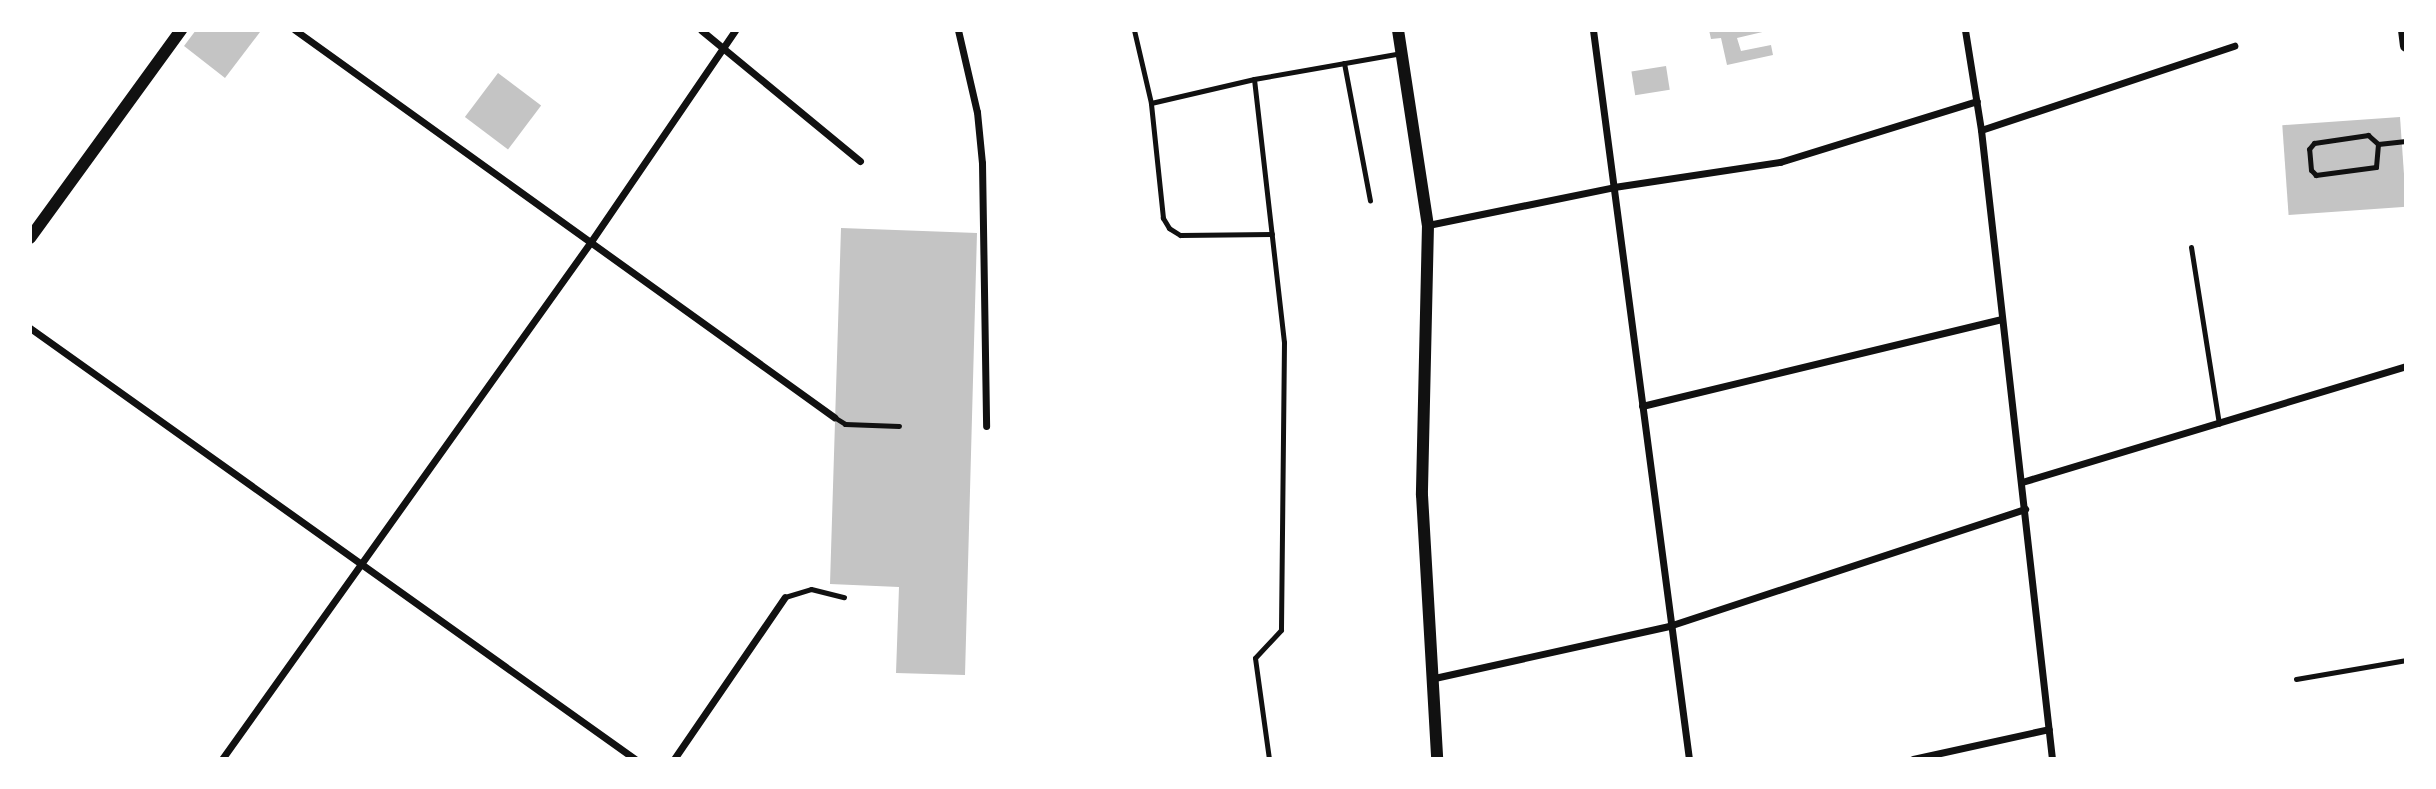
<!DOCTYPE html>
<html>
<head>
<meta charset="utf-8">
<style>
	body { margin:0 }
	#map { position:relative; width:2436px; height:789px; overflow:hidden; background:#fff; font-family:"Noto Sans",sans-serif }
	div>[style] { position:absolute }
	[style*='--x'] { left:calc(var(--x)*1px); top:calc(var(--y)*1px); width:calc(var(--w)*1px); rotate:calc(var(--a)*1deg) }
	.building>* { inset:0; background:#c4c4c4; transform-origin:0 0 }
	.service>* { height:5px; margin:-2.5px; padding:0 2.5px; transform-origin:2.5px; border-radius:2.5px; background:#111 }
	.minor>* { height:7px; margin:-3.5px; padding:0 3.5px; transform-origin:3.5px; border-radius:3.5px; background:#111 }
	.tertiary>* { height:12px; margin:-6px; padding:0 6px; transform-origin:6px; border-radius:6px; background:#111 }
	span { translate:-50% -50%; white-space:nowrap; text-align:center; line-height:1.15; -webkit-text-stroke:5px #fff; paint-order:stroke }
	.frame { position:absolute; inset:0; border:32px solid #fff; pointer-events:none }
</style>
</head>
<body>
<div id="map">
	<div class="building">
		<div style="clip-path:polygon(196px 30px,257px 30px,260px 32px,225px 78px,184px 46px)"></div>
		<div style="clip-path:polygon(1709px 30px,1771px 30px,1737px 38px,1741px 51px,1771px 45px,1773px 55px,1727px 65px,1721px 38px,1711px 39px)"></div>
		<div style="left:1666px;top:66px;width:24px;height:35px;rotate:81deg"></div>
		<div style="left:498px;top:73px;width:54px;height:55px;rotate:37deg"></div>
		<div style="left:2400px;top:117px;width:90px;height:118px;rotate:86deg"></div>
		<div style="clip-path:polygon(841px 228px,977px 233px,965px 675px,896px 673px,899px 587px,830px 584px)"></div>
	</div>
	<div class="service">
		<div style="--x:1134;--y:30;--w:75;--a:76.9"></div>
		<div style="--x:1344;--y:63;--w:140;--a:79.3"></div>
		<div style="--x:1254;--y:79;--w:265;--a:83.5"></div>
		<div style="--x:1284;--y:342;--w:288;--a:90.6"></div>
		<div style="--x:1281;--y:630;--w:38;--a:133"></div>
		<div style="--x:1255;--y:658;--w:102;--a:82.1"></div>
		<div style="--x:2368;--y:135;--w:13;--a:42"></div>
		<div style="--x:2378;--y:144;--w:23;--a:95"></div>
		<div style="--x:2376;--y:167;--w:61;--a:172.4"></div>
		<div style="--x:2316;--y:175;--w:7;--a:-135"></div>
		<div style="--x:2311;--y:170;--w:21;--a:-95"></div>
		<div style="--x:2309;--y:149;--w:8;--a:-50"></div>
		<div style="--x:2314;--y:143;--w:55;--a:-8.4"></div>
		<div style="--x:2378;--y:144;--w:28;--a:-6"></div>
		<div style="--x:1272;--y:234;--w:92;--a:179.4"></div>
		<div style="--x:1180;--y:235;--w:13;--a:-148"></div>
		<div style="--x:1169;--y:228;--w:12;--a:-121"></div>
		<div style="--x:1163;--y:218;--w:116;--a:-96"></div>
		<div style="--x:1151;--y:103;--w:106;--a:-13.1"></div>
		<div style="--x:1254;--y:79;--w:150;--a:-10"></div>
		<div style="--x:2191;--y:247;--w:179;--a:81"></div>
		<div style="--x:834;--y:417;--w:13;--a:32"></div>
		<div style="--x:845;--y:424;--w:54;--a:2.1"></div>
		<div style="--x:785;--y:597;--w:27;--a:-17"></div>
		<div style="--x:811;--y:589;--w:34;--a:14"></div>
		<div style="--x:2296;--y:679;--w:112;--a:-9.8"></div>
	</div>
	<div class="minor">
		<div style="--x:295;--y:30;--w:664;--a:35.68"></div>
		<div style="--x:701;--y:30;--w:206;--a:39.5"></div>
		<div style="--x:958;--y:30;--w:84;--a:77"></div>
		<div style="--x:977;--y:112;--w:51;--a:84.4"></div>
		<div style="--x:982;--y:163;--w:263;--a:89.1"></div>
		<div style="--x:1593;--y:30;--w:735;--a:82.5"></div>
		<div style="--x:1965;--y:30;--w:101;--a:80.9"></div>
		<div style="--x:1981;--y:130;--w:633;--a:83.56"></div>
		<div style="--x:1981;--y:130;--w:267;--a:-18.4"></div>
		<div style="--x:1428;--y:225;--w:190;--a:-11.5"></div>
		<div style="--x:1614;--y:187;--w:168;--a:-8.6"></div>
		<div style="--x:1780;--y:162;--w:206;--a:-17.2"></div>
		<div style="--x:30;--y:328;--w:743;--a:35.47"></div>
		<div style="--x:1642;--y:406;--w:369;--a:-13.6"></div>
		<div style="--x:2022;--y:482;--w:401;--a:-16.8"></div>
		<div style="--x:1430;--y:679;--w:245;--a:-12.5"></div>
		<div style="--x:1669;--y:626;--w:375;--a:-18.2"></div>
		<div style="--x:222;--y:759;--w:637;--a:-54.51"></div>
		<div style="--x:592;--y:240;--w:254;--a:-55.7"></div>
		<div style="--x:674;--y:759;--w:196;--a:-55.6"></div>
		<div style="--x:1913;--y:759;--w:139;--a:-12.4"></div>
	</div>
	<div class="tertiary">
		<div style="--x:1398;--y:30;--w:197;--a:81.3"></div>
		<div style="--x:1428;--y:225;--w:270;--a:91.3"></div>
		<div style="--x:1422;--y:495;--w:264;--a:86.7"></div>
		<div style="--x:2404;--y:30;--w:16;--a:83"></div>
		<div style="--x:30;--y:238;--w:257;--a:-54"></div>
	</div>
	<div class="frame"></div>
</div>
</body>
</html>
